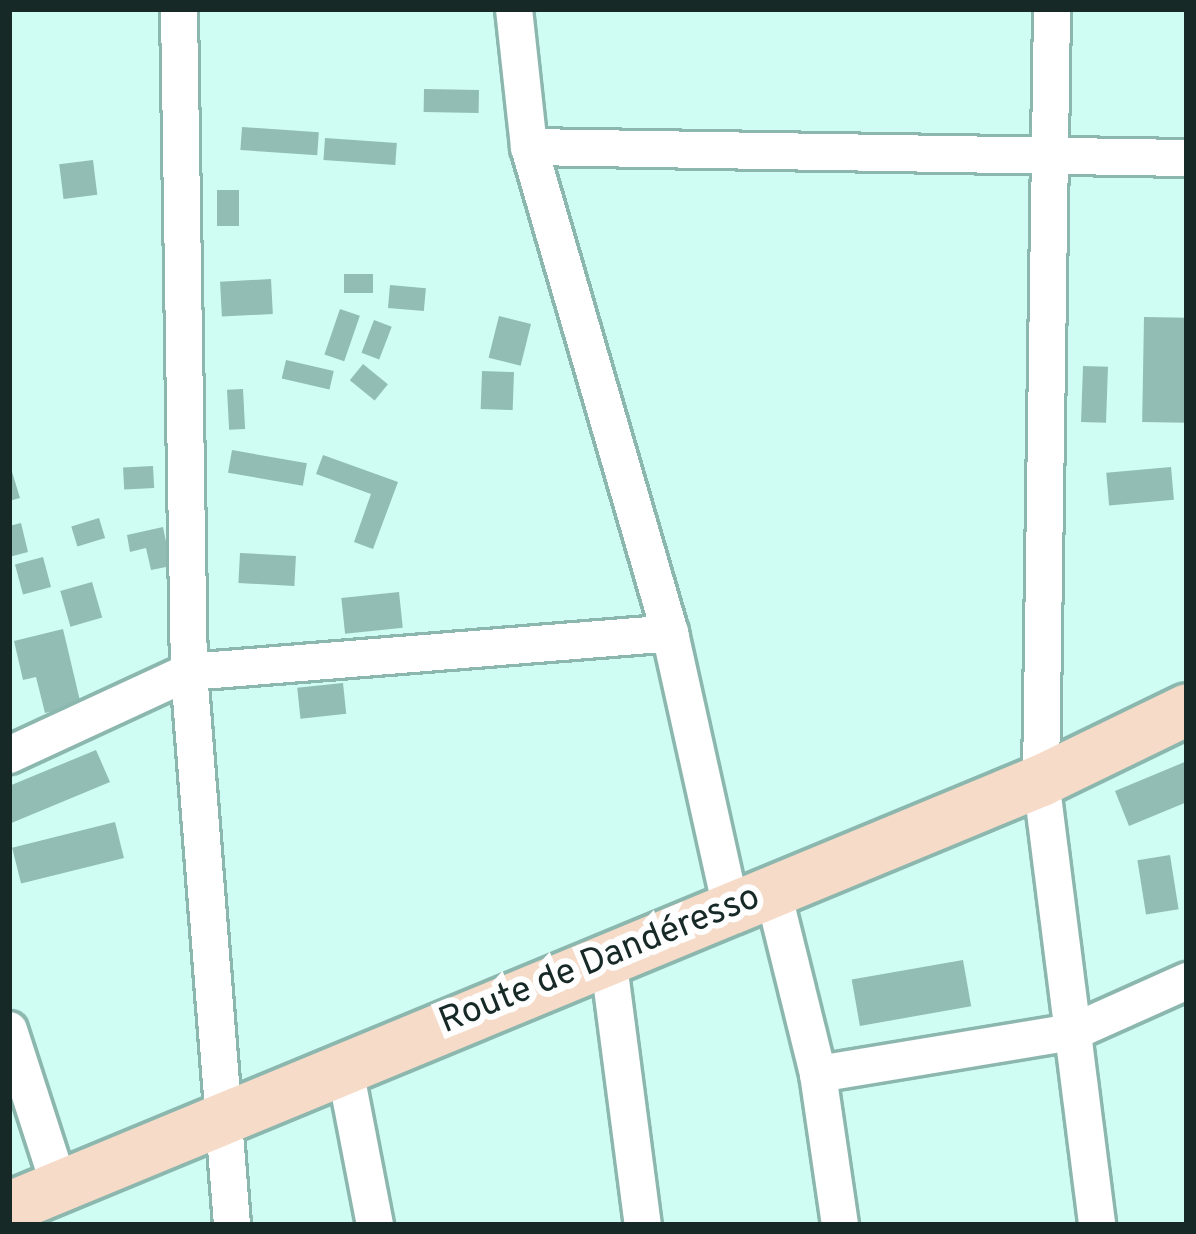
<!DOCTYPE html>
<html>
<head>
<meta charset="utf-8">
<style>
	body { margin:0 }
	#map { position:relative; width:1196px; height:1234px; overflow:hidden; background:#cffcf3; font-family:Overpass,sans-serif }
	div>[style] { position:absolute }
	[style*='--x'] { left:calc(var(--x)*1px); top:calc(var(--y)*1px); width:calc(var(--w)*1px); rotate:calc(var(--a)*1deg) }
	.building>* { inset:0; background:#91bdb4; transform-origin:0 0 }
	.roads { filter:drop-shadow(3px 0 #8cb7ae) drop-shadow(-3px 0 #8cb7ae) drop-shadow(0 3px #8cb7ae) drop-shadow(0 -3px #8cb7ae) }
	.street>* { height:36px; margin:-18px; padding:0 18px; transform-origin:18px; border-radius:18px; background:#fff }
	.secondary>* { height:51px; margin:-25.5px; padding:0 25.5px; transform-origin:25.5px; border-radius:25.5px; background:#f6dbc8 }
	span { translate:-50% -50%; white-space:nowrap; text-align:center; line-height:1.15; -webkit-text-stroke:12px #fefefe; paint-order:stroke }
	.street-label { font-size:36px; color:#172926 }
	.frame { position:absolute; inset:0; border:12px solid #172926; pointer-events:none }
</style>
</head>
<body>
<div id="map">
	<div class="building">
		<div style="left:424px;top:89px;width:55px;height:23px;rotate:1deg"></div>
		<div style="left:242px;top:127px;width:77px;height:23px;rotate:4deg"></div>
		<div style="left:325px;top:138px;width:72px;height:22px;rotate:4deg"></div>
		<div style="left:93px;top:160px;width:35px;height:34px;rotate:83deg"></div>
		<div style="left:217px;top:190px;width:22px;height:36px"></div>
		<div style="left:344px;top:274px;width:29px;height:19px"></div>
		<div style="left:271px;top:279px;width:35px;height:51px;rotate:87deg"></div>
		<div style="left:390px;top:285px;width:36px;height:23px;rotate:5deg"></div>
		<div style="left:340px;top:309px;width:21px;height:48px;rotate:19deg"></div>
		<div style="left:499px;top:316px;width:33px;height:43px;rotate:14deg"></div>
		<div style="left:1144px;top:317px;width:43px;height:105px;rotate:1deg"></div>
		<div style="left:374px;top:320px;width:19px;height:35px;rotate:21deg"></div>
		<div style="left:286px;top:360px;width:49px;height:19px;rotate:13deg"></div>
		<div style="left:363px;top:364px;width:32px;height:21px;rotate:39deg"></div>
		<div style="left:1083px;top:366px;width:25px;height:56px;rotate:2deg"></div>
		<div style="left:482px;top:371px;width:32px;height:38px;rotate:2deg"></div>
		<div style="left:243px;top:389px;width:40px;height:16px;rotate:87deg"></div>
		<div style="left:232px;top:450px;width:76px;height:23px;rotate:10deg"></div>
		<div style="clip-path:polygon(323px 455px,398px 482px,373px 549px,354px 542px,371px 494px,316px 474px)"></div>
		<div style="clip-path:polygon(9px 462px,20px 498px,9px 501px)"></div>
		<div style="left:153px;top:466px;width:22px;height:30px;rotate:87deg"></div>
		<div style="left:1171px;top:467px;width:33px;height:65px;rotate:85deg"></div>
		<div style="left:99px;top:518px;width:21px;height:29px;rotate:73deg"></div>
		<div style="clip-path:polygon(21px 523px,28px 552px,9px 557px,9px 526px)"></div>
		<div style="clip-path:polygon(163px 527px,171px 566px,151px 570px,146px 548px,130px 552px,127px 535px)"></div>
		<div style="left:240px;top:553px;width:56px;height:30px;rotate:3deg"></div>
		<div style="left:43px;top:557px;width:31px;height:29px;rotate:75deg"></div>
		<div style="left:92px;top:582px;width:37px;height:33px;rotate:74deg"></div>
		<div style="left:399px;top:592px;width:36px;height:58px;rotate:84deg"></div>
		<div style="clip-path:polygon(63px 629px,81px 705px,45px 713px,36px 677px,23px 680px,14px 641px)"></div>
		<div style="left:343px;top:683px;width:31px;height:46px;rotate:84deg"></div>
		<div style="clip-path:polygon(96px 750px,110px 782px,9px 824px,9px 786px)"></div>
		<div style="clip-path:polygon(1187px 761px,1187px 802px,1129px 826px,1115px 791px)"></div>
		<div style="left:115px;top:822px;width:37px;height:106px;rotate:76deg"></div>
		<div style="left:1170px;top:855px;width:55px;height:33px;rotate:81deg"></div>
		<div style="left:963px;top:960px;width:47px;height:113px;rotate:80deg"></div>
	</div>
	<div class="roads">
		<div class="street">
			<div style="--x:179;--y:9;--w:663;--a:89.14"></div>
			<div style="--x:189;--y:672;--w:555;--a:85.55"></div>
			<div style="--x:514;--y:9;--w:139;--a:83.8"></div>
			<div style="--x:529;--y:147;--w:506;--a:73.82"></div>
			<div style="--x:670;--y:633;--w:283;--a:77.5"></div>
			<div style="--x:1052;--y:9;--w:771;--a:90.82"></div>
			<div style="--x:1041;--y:780;--w:449;--a:82.8"></div>
			<div style="--x:529;--y:147;--w:658;--a:0.96"></div>
			<div style="--x:9;--y:755;--w:198;--a:-24.8"></div>
			<div style="--x:189;--y:672;--w:483;--a:-4.6"></div>
			<div style="--x:773;--y:892;--w:187;--a:76.1"></div>
			<div style="--x:818;--y:1074;--w:258;--a:-9.4"></div>
			<div style="--x:1073;--y:1032;--w:125;--a:-24.1"></div>
			<div style="--x:608;--y:957;--w:270;--a:82.6"></div>
			<div style="--x:9;--y:1030;--w:163;--a:72.1"></div>
			<div style="--x:344;--y:1064;--w:164;--a:79.1"></div>
			<div style="--x:818;--y:1074;--w:153;--a:81.7"></div>
		</div>
		<div class="secondary">
			<div style="--x:9;--y:1207;--w:1117;--a:-22.48"></div>
			<div style="--x:1041;--y:780;--w:162;--a:-25.9"></div>
		</div>
	</div>
	<div class="street-label">
		<span style="left:600px;top:961px;rotate:-22deg">Route de Dandéresso</span>
	</div>
	<div class="frame"></div>
</div>
</body>
</html>
